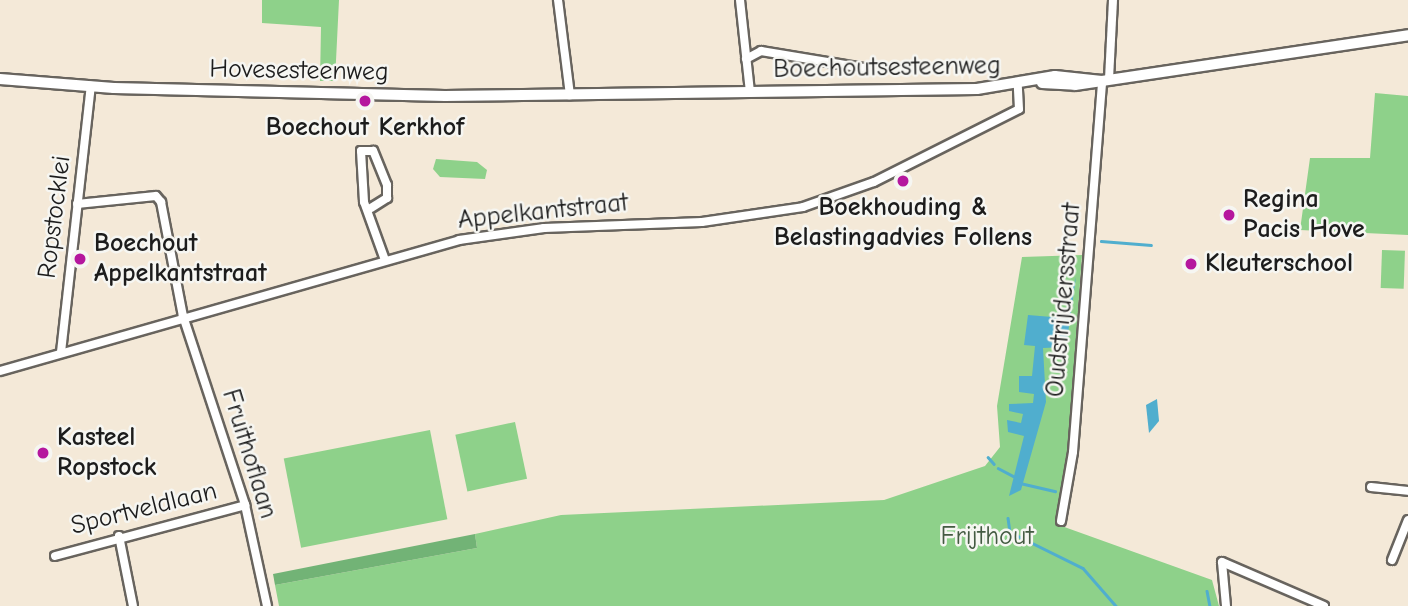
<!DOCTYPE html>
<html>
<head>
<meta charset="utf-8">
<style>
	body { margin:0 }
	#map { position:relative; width:1408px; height:606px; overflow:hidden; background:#f4e9d8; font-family:"Comic Neue",sans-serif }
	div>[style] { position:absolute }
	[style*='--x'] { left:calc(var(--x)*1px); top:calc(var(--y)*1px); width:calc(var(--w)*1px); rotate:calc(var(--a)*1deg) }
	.green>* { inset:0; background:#8ed18a; transform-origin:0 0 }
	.forest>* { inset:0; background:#72b376 }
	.water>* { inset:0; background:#50aece }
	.stream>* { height:2.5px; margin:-1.25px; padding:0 1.25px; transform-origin:1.25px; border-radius:1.25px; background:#50aece }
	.roads { filter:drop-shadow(2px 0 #68645e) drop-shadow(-2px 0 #68645e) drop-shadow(0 2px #68645e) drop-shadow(0 -2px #68645e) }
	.minor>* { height:8px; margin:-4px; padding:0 4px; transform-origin:4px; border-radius:4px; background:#fff }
	.tertiary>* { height:10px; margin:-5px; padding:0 5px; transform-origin:5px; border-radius:5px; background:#fff }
	.dots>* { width:19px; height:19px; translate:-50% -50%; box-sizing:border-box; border:4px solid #f6f6f2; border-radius:50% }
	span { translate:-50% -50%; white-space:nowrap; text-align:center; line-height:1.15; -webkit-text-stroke:5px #f6f6f2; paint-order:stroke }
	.street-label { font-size:26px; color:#1c1c1c }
	.poi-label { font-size:26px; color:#1c1c1c; font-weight:700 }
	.left { translate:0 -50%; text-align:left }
	.park-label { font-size:26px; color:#445b42 }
</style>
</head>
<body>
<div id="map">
	<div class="green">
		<div style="clip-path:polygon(262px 0,339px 0,335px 81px,320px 81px,321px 27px,262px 23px)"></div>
		<div style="clip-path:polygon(1375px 93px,1408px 96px,1408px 235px,1300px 230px,1310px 158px,1370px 158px)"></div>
		<div style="clip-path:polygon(436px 159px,477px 162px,487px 170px,485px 179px,440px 177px,433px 169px)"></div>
		<div style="left:1382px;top:250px;width:23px;height:38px;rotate:2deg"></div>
		<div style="clip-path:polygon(1082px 255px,1067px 465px,1056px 524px,1212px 580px,1219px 606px,279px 606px,275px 585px,477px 548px,475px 534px,561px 515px,884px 500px,985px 466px,1000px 447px,997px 406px,1022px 257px)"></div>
		<div style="left:515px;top:422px;width:58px;height:61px;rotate:78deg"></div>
		<div style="left:430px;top:430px;width:91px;height:149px;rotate:79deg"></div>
	</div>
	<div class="forest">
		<div style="clip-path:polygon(475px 534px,477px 548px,275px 585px,273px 574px)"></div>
	</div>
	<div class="water">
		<div style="clip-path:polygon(1076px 277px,1066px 347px,1043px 348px,1046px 402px,1021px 490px,1009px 496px,1024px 436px,1008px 432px,1007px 420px,1021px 423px,1023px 414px,1009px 411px,1009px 404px,1033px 403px,1034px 394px,1019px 392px,1019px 376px,1032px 376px,1035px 346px,1024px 345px,1028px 315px,1064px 318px)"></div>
		<div style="clip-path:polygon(1157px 399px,1159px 421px,1149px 433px,1146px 405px)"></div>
	</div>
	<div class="stream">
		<div style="--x:1101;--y:241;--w:50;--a:4.6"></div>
		<div style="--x:988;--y:457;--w:9;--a:49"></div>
		<div style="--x:998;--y:468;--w:17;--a:28"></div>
		<div style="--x:1020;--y:483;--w:36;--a:13"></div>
		<div style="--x:1008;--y:518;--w:14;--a:82"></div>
		<div style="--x:1010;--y:532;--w:81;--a:26.3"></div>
		<div style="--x:1083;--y:568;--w:50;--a:49"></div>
		<div style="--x:1207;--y:591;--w:15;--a:79"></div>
	</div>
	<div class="roads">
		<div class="minor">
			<div style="--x:558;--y:0;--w:96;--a:82.8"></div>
			<div style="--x:740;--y:0;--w:93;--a:83.8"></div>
			<div style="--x:746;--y:59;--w:17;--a:-28"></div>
			<div style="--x:761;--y:51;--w:104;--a:9.4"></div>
			<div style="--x:1109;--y:79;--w:79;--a:-87.1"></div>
			<div style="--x:77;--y:204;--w:79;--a:-5.8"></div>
			<div style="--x:156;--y:196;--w:8;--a:50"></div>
			<div style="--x:161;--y:202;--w:116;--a:79.1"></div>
			<div style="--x:183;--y:316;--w:199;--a:71.8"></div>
			<div style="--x:245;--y:505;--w:103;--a:77.7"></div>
			<div style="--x:371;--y:208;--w:19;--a:-32"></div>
			<div style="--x:387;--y:198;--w:13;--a:-90"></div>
			<div style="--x:387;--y:185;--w:37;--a:-112"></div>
			<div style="--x:373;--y:151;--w:12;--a:180"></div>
			<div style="--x:361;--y:151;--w:51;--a:86.6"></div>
			<div style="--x:364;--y:202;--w:62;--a:70.1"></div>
			<div style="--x:61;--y:352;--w:268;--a:-83.6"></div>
			<div style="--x:0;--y:371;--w:477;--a:-15.9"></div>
			<div style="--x:459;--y:240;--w:86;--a:-8"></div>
			<div style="--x:544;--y:228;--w:158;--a:-2.2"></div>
			<div style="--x:702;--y:222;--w:102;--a:-8.4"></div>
			<div style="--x:803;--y:207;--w:75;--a:-19.4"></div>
			<div style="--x:874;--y:182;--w:162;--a:-26.7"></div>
			<div style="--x:1019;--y:109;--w:22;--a:-93"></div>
			<div style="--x:1371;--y:487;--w:37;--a:6"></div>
			<div style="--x:1061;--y:521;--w:70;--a:-80.1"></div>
			<div style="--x:1073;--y:452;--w:372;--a:-85.5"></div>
			<div style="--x:119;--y:536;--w:71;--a:78.7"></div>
			<div style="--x:55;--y:556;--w:197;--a:-15"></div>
			<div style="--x:1392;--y:560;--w:43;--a:-68.2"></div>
			<div style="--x:1226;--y:606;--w:44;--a:-95.2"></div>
			<div style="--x:1222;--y:562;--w:111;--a:23.3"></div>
		</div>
		<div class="tertiary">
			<div style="--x:0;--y:79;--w:114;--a:4.5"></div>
			<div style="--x:114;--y:88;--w:331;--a:1.4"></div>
			<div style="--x:445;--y:96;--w:532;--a:-0.75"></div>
			<div style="--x:977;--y:89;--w:79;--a:-9.5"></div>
			<div style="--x:1055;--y:76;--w:47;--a:6.1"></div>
			<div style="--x:1042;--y:83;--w:33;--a:3"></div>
			<div style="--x:1075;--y:85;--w:337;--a:-8.5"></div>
		</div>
	</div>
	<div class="dots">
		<div style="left:365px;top:101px;background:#b5179e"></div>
		<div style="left:903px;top:181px;background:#b5179e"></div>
		<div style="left:1229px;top:215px;background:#b5179e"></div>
		<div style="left:80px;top:259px;background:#b5179e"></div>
		<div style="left:1191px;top:264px;background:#b5179e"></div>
		<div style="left:43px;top:453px;background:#b5179e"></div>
	</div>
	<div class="street-label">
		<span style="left:887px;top:68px;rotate:-1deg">Boechoutsesteenweg</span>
		<span style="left:299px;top:71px;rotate:1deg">Hovesesteenweg</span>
		<span style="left:543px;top:212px;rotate:-6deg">Appelkantstraat</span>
		<span style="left:55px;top:217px;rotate:-83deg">Ropstocklei</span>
		<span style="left:1064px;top:300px;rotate:-85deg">Oudstrijdersstraat</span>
		<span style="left:249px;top:454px;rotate:73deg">Fruithoflaan</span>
		<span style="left:144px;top:509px;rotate:-14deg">Sportveldlaan</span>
	</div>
	<div class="poi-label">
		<span style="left:365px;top:128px">Boechout Kerkhof</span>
		<span class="left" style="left:1243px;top:215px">Regina<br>Pacis Hove</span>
		<span style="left:903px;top:223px">Boekhouding &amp;<br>Belastingadvies Follens</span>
		<span class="left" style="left:94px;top:259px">Boechout<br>Appelkantstraat</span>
		<span class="left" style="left:1205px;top:264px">Kleuterschool</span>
		<span class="left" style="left:57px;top:453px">Kasteel<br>Ropstock</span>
	</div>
	<div class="park-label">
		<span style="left:987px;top:537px">Frijthout</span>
	</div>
</div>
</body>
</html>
